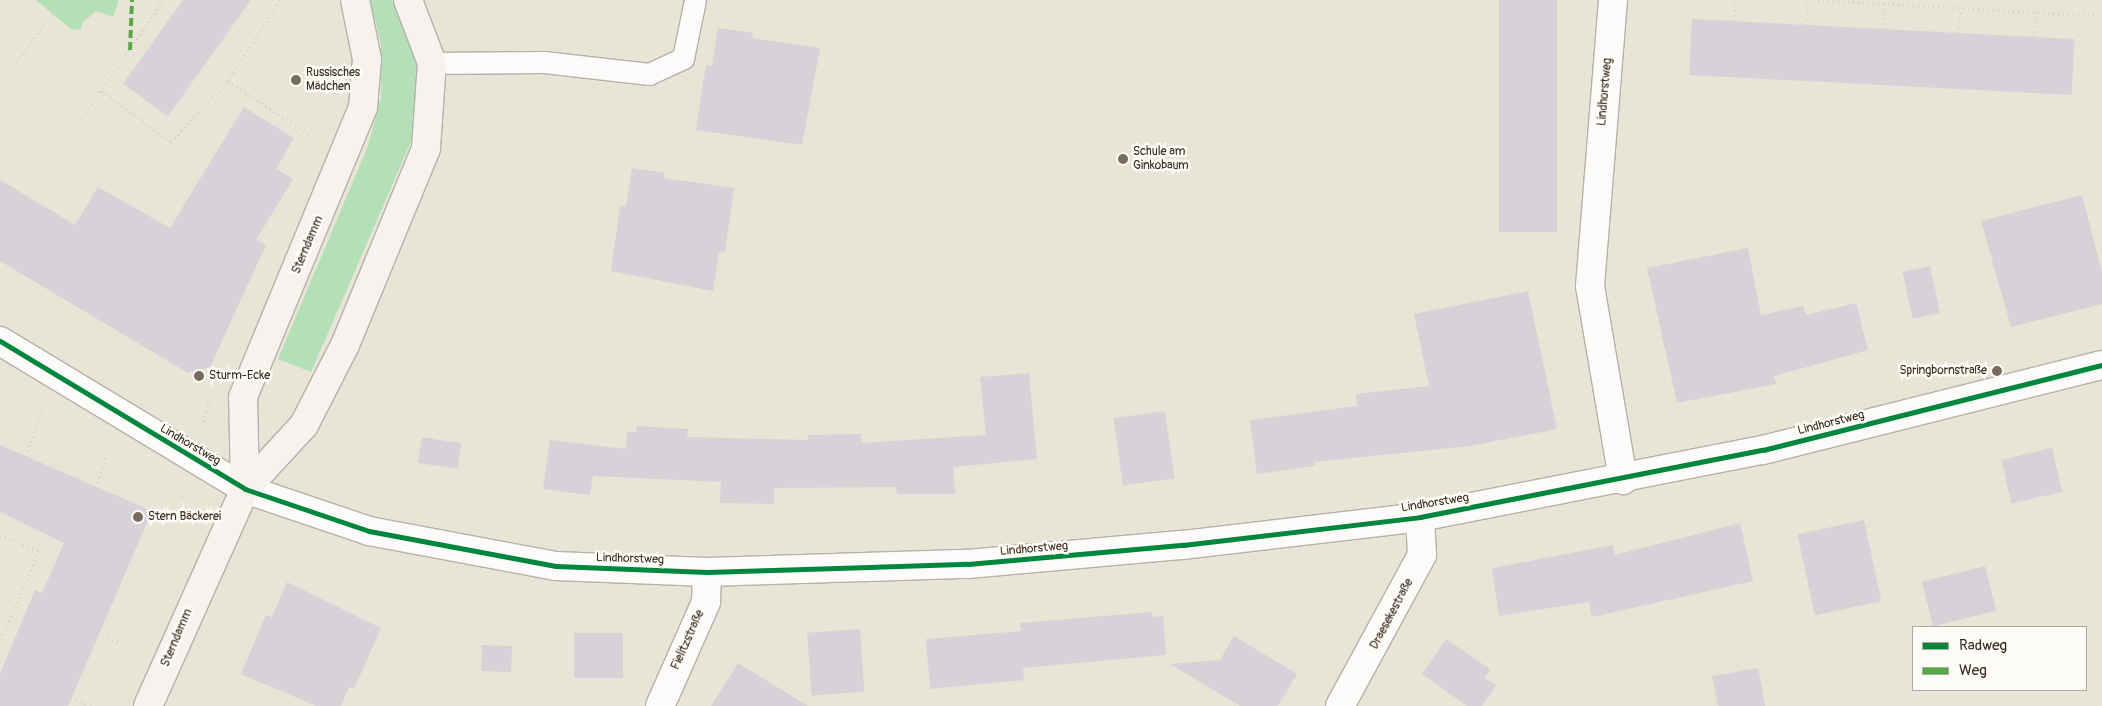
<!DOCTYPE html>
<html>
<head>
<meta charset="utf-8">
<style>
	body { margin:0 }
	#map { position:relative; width:2102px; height:706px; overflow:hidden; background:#e8e4d6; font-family:Pangolin,sans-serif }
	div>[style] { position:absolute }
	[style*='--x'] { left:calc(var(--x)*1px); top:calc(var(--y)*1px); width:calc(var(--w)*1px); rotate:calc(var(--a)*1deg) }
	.green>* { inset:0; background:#b4e0b7 }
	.building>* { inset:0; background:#d8d1d7; transform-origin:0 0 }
	.path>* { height:3px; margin-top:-1.5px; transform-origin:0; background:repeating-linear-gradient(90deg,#d4d2ce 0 1px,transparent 0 5px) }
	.roads { filter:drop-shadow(1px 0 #b5b1a7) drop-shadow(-1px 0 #b5b1a7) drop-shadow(0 1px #b5b1a7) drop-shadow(0 -1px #b5b1a7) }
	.lane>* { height:21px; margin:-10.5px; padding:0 10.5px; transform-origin:10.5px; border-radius:10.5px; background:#fcfbf9 }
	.street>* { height:28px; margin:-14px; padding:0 14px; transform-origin:14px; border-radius:14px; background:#fcfbf9 }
	.secondary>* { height:28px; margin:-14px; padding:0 14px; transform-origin:14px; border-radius:14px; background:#f6f2ee }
	.quiet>* { height:4px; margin-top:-2px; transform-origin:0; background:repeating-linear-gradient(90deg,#55ab43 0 8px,transparent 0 12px) }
	.cycleway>* { height:5px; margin:-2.5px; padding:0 2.5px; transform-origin:2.5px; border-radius:2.5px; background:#00873e }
	.dots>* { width:14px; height:14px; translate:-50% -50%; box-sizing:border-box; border:2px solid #fdfcf7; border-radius:50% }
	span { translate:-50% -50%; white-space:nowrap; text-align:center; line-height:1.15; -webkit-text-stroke:5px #fdfcf7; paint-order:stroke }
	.poi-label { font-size:12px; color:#3b2a1e }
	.left { translate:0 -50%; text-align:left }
	.right { translate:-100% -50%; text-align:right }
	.street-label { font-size:12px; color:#3b2a1e }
	.legend { position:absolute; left:1912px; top:626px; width:175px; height:65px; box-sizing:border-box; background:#fdfcf7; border:1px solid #afa8a0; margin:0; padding:6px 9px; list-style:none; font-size:15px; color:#3b2a1e }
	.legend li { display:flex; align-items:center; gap:10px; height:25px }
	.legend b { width:25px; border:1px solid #afa8a0 }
</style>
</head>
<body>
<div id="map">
	<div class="green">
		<div style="clip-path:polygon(36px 0,118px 0,118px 4px,113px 17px,96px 11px,82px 23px,81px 30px,71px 29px)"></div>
		<div style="clip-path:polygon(370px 0,392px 0,405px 21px,419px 75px,417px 128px,311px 372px,278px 359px,368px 146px,381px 97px,381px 44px)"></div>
	</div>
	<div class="building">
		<div style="clip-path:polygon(183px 0,251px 0,168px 116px,123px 84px)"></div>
		<div style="left:1499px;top:0;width:58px;height:232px"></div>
		<div style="left:1692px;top:19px;width:383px;height:56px;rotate:3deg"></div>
		<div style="clip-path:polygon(718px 28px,753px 33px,752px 38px,820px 48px,802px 145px,696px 130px,706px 65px,712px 66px)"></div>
		<div style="clip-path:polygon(244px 107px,294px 138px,276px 169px,293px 179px,256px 240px,266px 245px,210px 367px,188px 373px,0 261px,0 180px,75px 225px,98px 187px,170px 228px)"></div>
		<div style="clip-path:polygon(632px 168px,665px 173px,664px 178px,734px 188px,725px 253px,719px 252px,713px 291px,611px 271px,620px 206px,626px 207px)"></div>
		<div style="clip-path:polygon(2082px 195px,2102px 272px,2102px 304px,2011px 327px,1981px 221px)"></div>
		<div style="clip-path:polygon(1748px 248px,1761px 315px,1803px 306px,1806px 315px,1856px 303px,1868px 350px,1774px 376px,1776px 384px,1677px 403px,1647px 268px)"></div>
		<div style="left:1930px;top:266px;width:48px;height:28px;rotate:78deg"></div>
		<div style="clip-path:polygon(1528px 291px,1557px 429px,1470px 446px,1314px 462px,1315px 466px,1257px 474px,1250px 420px,1357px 406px,1356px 394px,1429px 386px,1414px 314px)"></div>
		<div style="clip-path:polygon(1029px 373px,1037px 459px,953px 467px,955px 494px,897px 494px,896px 487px,774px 488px,774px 504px,720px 503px,721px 482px,593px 476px,590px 495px,543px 489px,550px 440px,626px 449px,627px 432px,636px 432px,637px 426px,688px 429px,687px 437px,808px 440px,808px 435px,861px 434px,861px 443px,986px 435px,980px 377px)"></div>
		<div style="left:1165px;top:411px;width:68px;height:52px;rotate:82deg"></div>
		<div style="left:422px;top:437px;width:40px;height:26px;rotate:9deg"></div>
		<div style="clip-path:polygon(0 445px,152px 511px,68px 706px,0 706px,0 674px,35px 590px,42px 593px,64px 543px,0 512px)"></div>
		<div style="left:2052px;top:448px;width:45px;height:52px;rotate:77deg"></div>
		<div style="left:1864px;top:520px;width:83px;height:68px;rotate:78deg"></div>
		<div style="clip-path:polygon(1740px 523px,1753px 581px,1592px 617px,1589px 602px,1499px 616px,1492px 568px,1613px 545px,1615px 555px)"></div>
		<div style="left:1985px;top:566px;width:46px;height:65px;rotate:76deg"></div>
		<div style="clip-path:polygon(287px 582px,381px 628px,354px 689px,349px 687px,341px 706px,316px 706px,241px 674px,266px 615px,272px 617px)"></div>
		<div style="clip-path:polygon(1152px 612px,1153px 617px,1163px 616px,1166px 655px,1023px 668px,1024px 680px,930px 689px,926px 639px,1021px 631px,1020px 623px)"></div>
		<div style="left:860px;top:629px;width:63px;height:53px;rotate:86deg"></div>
		<div style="left:574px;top:633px;width:49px;height:45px"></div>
		<div style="clip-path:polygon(1234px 636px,1297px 674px,1278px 706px,1240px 706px,1170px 664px,1220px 660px)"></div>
		<div style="clip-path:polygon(1446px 639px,1490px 669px,1485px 678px,1496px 685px,1482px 706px,1467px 706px,1422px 674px)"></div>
		<div style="left:482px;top:645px;width:30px;height:26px;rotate:2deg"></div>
		<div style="clip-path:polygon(738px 663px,808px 706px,711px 706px)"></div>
		<div style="clip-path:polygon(1758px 668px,1765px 706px,1718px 706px,1712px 676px)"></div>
	</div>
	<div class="path">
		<div style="--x:1734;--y:0;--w:21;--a:87"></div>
		<div style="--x:1818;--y:0;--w:284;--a:3.2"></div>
		<div style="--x:1807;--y:25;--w:25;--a:-88"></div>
		<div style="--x:1883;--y:29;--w:25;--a:-88"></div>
		<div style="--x:1958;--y:33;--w:25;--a:-83"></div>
		<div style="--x:2034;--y:37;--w:25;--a:-85"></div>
		<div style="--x:16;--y:62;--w:62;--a:-53.5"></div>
		<div style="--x:228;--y:81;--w:104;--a:33.2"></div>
		<div style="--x:102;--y:91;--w:86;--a:36.5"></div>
		<div style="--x:171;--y:142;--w:83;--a:-46.9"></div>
		<div style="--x:228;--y:81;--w:96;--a:-57.3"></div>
		<div style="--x:86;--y:113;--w:137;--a:-55.7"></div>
		<div style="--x:202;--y:426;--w:27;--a:-75"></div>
		<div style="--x:26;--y:456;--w:50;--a:-70.1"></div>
		<div style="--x:96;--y:487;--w:39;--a:-72"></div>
		<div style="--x:182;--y:497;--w:7;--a:-74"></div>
		<div style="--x:186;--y:518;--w:11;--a:27"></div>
		<div style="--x:0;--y:535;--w:42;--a:22.3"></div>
		<div style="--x:39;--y:551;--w:99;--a:113.2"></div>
		<div style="--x:98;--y:635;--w:26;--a:21"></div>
		<div style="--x:71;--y:698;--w:21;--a:23"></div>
	</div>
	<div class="roads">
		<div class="lane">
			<div style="--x:432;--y:63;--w:112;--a:-0.5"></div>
			<div style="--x:544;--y:62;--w:106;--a:6.5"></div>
			<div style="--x:649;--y:74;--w:38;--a:-25"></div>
			<div style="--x:683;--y:58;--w:59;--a:-78.3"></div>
		</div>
		<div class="street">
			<div style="--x:1613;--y:0;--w:287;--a:94.6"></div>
			<div style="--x:1590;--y:286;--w:197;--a:80.3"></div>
			<div style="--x:0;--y:341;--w:286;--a:31.1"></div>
			<div style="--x:245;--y:489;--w:131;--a:18.7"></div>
			<div style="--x:369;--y:531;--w:190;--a:10.6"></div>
			<div style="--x:556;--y:566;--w:151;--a:2.3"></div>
			<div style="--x:707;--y:572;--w:261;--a:-1.8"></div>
			<div style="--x:968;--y:564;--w:216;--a:-5.1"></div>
			<div style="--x:1183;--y:545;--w:239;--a:-6.7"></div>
			<div style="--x:1420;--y:517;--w:349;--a:-11.1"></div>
			<div style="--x:1763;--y:450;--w:349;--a:-14.1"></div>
			<div style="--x:660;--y:706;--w:114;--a:-66.1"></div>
			<div style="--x:706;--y:602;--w:30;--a:-88"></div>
			<div style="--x:1340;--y:706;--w:172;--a:-61.5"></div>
			<div style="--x:1422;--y:555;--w:38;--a:-93"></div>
		</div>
		<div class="secondary">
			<div style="--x:245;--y:489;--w:92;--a:-91.2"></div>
			<div style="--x:243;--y:397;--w:314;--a:-67.5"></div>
			<div style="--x:363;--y:107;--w:48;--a:-85.2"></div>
			<div style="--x:367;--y:59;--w:60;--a:-101.5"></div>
			<div style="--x:148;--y:706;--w:238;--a:-65.9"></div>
			<div style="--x:245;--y:489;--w:87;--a:-47.3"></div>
			<div style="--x:304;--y:425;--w:90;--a:-62.9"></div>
			<div style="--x:345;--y:345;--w:213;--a:-67.6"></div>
			<div style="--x:426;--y:148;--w:85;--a:-86"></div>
			<div style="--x:432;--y:63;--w:67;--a:-110.9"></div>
		</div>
	</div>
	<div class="quiet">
		<div style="--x:130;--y:50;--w:50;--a:-87.7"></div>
	</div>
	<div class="cycleway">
		<div style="--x:0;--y:341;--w:286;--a:31.1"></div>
		<div style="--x:245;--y:489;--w:131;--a:18.7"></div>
		<div style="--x:369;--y:531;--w:190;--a:10.6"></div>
		<div style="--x:556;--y:566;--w:151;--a:2.3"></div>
		<div style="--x:707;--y:572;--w:261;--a:-1.8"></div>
		<div style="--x:968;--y:564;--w:216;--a:-5.1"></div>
		<div style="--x:1183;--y:545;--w:239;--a:-6.7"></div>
		<div style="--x:1420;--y:517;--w:349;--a:-11.1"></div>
		<div style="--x:1763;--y:450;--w:349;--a:-14.1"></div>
	</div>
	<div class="dots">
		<div style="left:296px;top:80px;background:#786b5e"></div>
		<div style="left:1123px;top:159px;background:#786b5e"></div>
		<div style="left:1997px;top:371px;background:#786b5e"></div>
		<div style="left:199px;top:376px;background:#786b5e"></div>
		<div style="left:138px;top:517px;background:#786b5e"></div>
	</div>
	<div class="poi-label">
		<span class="left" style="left:306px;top:80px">Russisches<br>Mädchen</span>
		<span class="left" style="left:1133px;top:159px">Schule am<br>Ginkobaum</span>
		<span class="right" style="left:1987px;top:371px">Springbornstraße</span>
		<span class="left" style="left:209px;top:376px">Sturm-Ecke</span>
		<span class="left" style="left:148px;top:517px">Stern Bäckerei</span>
	</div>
	<div class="street-label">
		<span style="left:1605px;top:92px;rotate:-85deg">Lindhorstweg</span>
		<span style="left:308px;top:245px;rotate:-67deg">Sterndamm</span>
		<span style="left:1831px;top:423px;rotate:-14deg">Lindhorstweg</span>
		<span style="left:190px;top:445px;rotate:31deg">Lindhorstweg</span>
		<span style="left:1435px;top:503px;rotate:-9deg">Lindhorstweg</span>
		<span style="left:1034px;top:549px;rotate:-5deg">Lindhorstweg</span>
		<span style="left:630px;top:559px;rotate:2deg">Lindhorstweg</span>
		<span style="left:1392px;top:614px;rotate:-62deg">Draesekestraße</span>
		<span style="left:177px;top:638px;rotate:-67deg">Sterndamm</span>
		<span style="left:688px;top:640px;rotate:-66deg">Fielitzstraße</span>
	</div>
	<ul class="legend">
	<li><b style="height:6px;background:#00873e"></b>Radweg</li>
	<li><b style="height:6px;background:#55ab43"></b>Weg</li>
	</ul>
</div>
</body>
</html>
